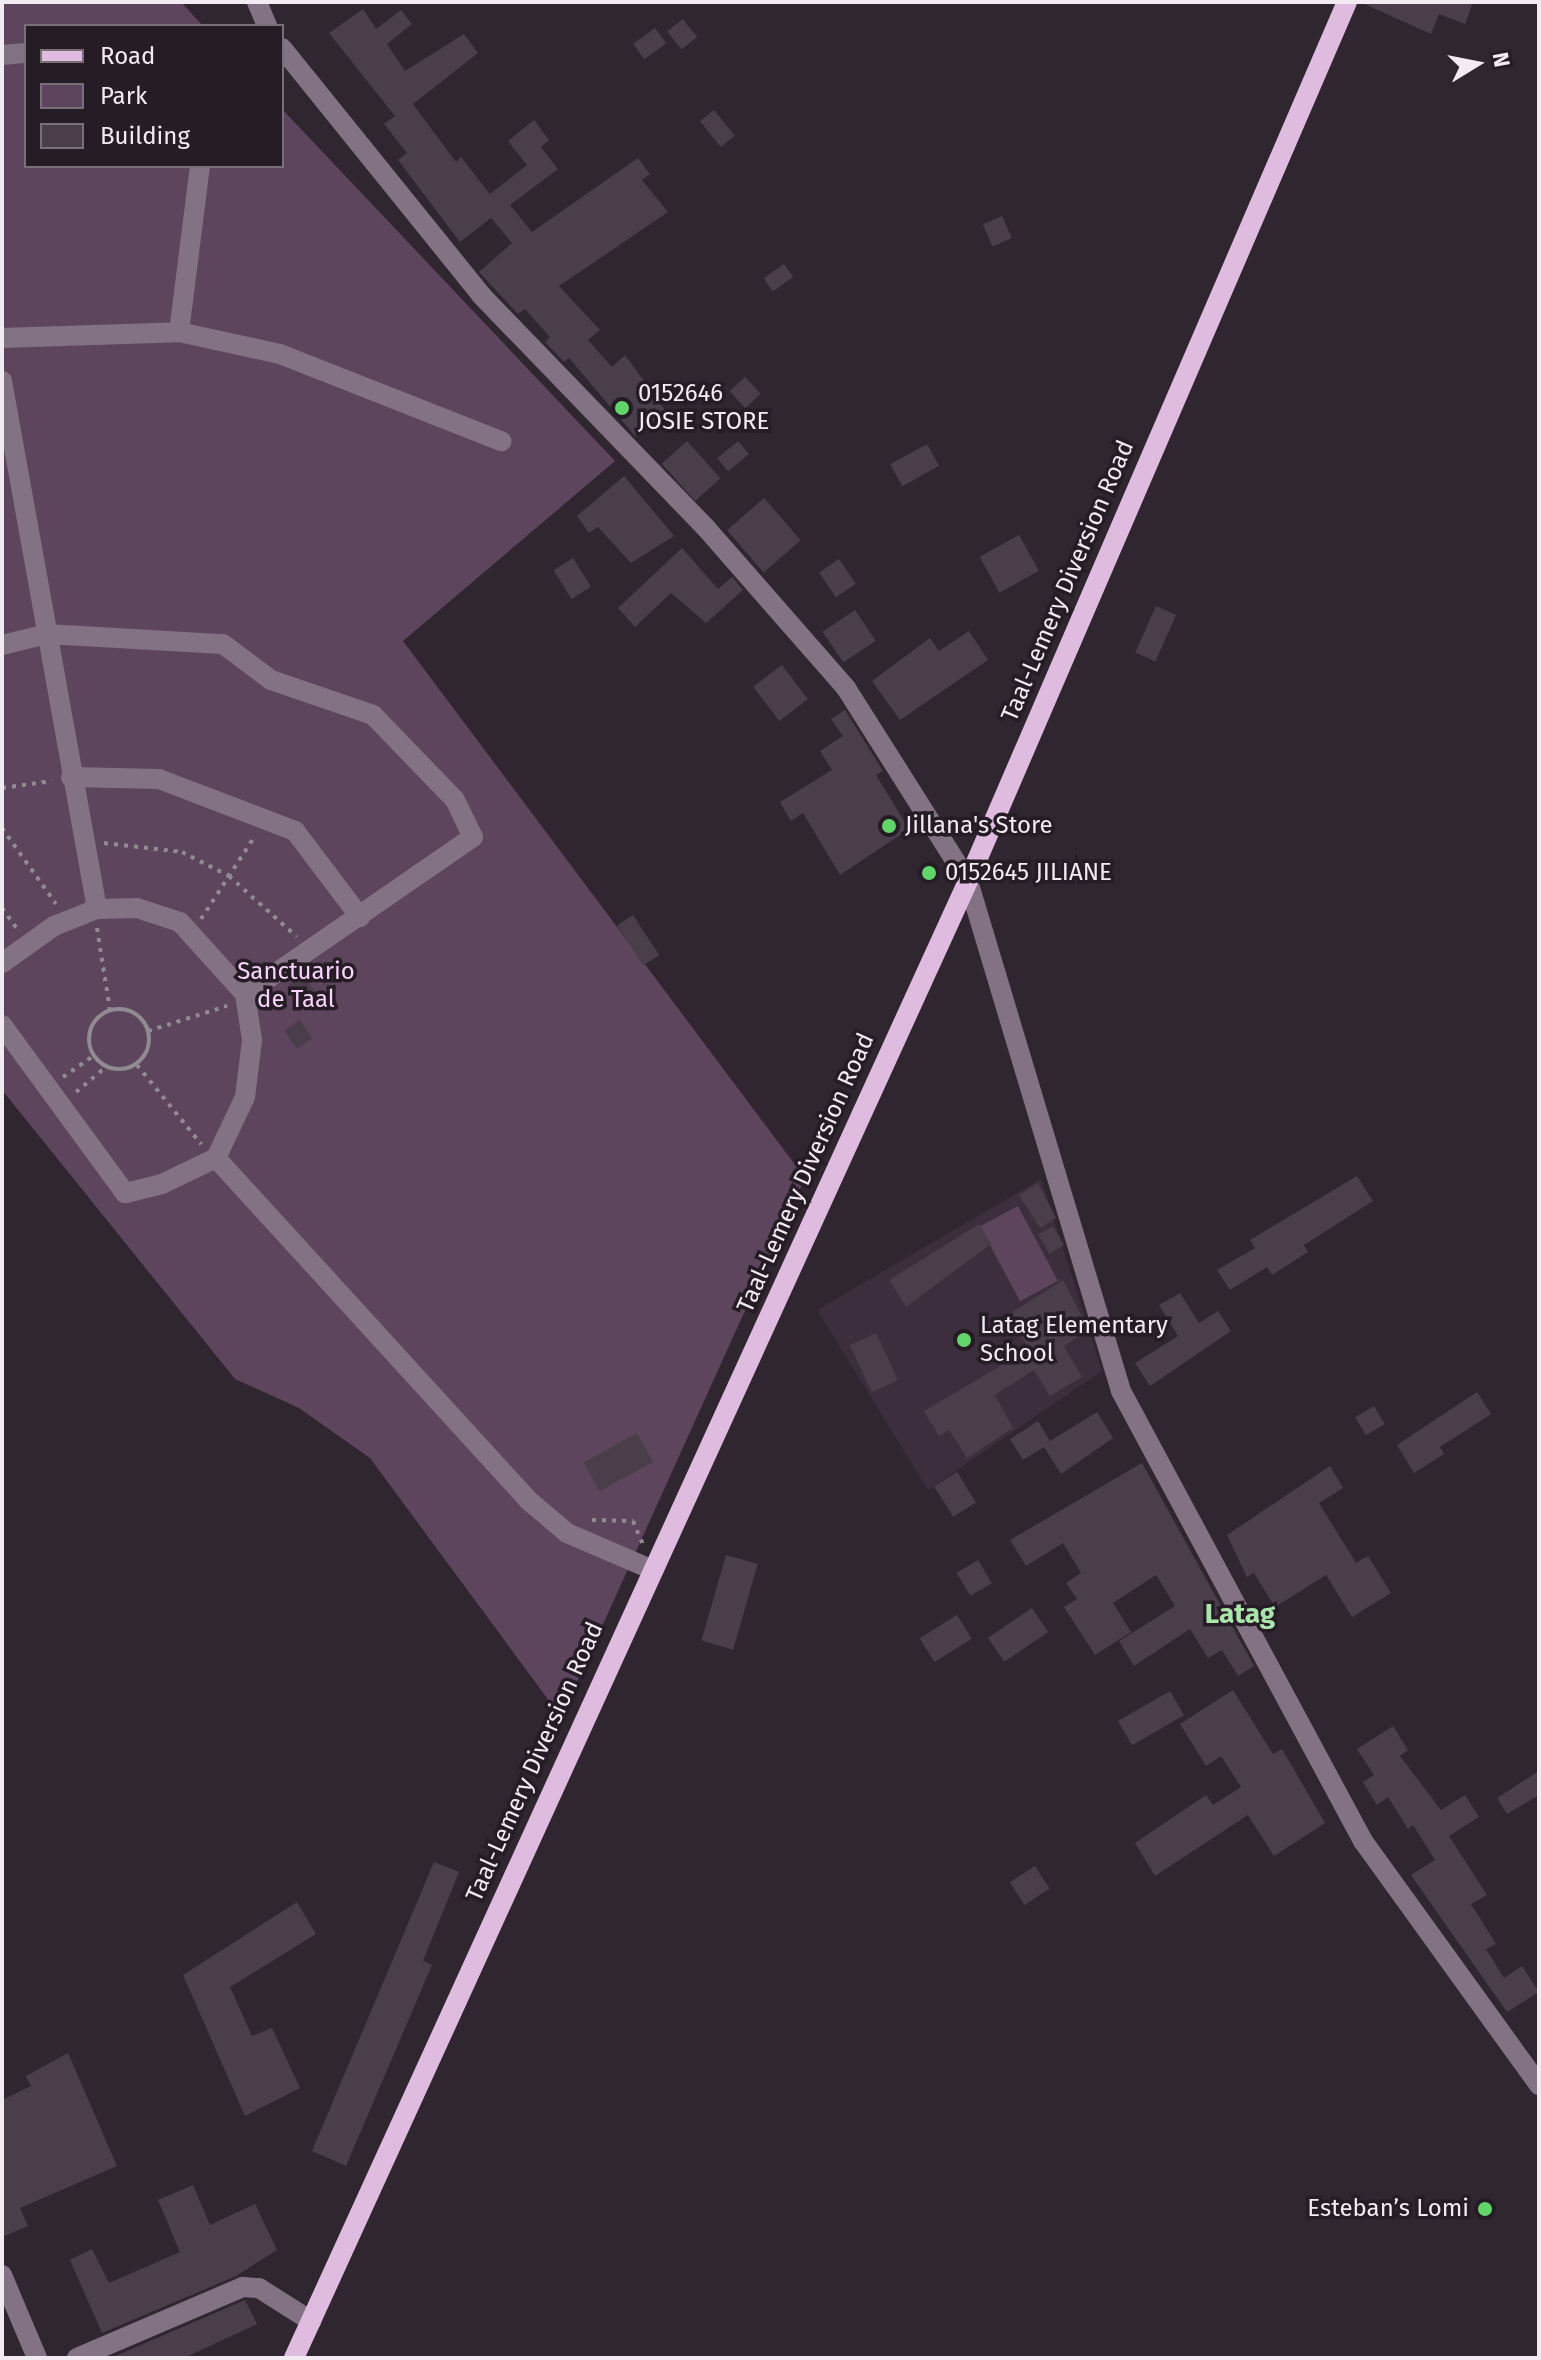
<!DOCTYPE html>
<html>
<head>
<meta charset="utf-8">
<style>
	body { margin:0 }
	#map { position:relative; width:1541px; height:2360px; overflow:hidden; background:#302630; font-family:"Fira Sans",sans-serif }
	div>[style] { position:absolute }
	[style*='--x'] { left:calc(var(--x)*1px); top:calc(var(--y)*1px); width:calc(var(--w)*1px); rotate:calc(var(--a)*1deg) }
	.built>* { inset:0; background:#3c2e3d }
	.green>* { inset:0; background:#5d455e; transform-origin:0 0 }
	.building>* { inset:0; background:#493e49; transform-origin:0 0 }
	.path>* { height:4px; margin-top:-2px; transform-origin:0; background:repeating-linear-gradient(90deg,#928a92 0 4px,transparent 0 10px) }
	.path>.ring { margin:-2px; padding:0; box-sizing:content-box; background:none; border:4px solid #928a92; border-radius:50% }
	.minor>* { height:20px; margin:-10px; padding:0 10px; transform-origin:10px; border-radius:10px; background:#837284 }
	.major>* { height:20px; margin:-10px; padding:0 10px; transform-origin:10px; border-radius:10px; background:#dfbbe0 }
	.dots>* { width:22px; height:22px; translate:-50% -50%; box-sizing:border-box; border:4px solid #261c26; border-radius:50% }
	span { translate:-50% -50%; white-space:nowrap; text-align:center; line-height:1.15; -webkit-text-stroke:7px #261c26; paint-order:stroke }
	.poi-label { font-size:24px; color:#f2ebf2 }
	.left { translate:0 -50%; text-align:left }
	.right { translate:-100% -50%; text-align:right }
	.street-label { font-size:24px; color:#f2ebf2 }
	.park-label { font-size:24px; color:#f8d4fa }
	.quarter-label { font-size:28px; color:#aae5ab; font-weight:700 }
	.frame { position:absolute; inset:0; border:4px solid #f2ebf2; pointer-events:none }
	.legend { position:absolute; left:24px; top:24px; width:260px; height:144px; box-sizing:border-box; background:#261c26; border:2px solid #786f78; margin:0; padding:10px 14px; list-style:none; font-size:24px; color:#f2ebf2 }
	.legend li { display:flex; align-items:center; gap:16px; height:40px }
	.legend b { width:40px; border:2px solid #786f78 }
	.north { position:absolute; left:1437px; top:24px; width:80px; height:80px; -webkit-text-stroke:6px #261c26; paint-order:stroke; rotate:80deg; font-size:22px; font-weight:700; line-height:32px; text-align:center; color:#f2ebf2 }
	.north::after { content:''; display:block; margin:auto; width:28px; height:36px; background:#f2ebf2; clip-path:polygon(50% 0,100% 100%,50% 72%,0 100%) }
</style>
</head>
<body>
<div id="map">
	<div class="built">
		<div style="clip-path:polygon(1041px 1179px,1102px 1371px,928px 1490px,817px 1310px)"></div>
	</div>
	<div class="green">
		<div style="clip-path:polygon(2px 2px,181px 2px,203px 26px,26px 26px,26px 166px,282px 166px,282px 109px,615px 461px,403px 641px,805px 1178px,561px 1717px,370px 1458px,299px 1408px,235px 1379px,2px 1090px)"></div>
		<div style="left:1018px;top:1206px;width:85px;height:43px;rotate:62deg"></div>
	</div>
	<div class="building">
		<div style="clip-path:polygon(1360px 2px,1473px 2px,1465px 24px,1439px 14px,1431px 34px)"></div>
		<div style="clip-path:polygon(363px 9px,376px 29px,401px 10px,412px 24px,387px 44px,405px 71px,464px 34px,478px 53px,413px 104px,456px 162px,461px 157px,490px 194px,527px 165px,508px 141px,534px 120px,549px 140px,541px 147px,558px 169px,510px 205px,532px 232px,638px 158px,650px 174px,642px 180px,668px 212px,559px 286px,600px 330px,588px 340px,612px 367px,625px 355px,665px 410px,636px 437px,569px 358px,564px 362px,545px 342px,550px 337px,525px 309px,518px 314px,479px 272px,512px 243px,491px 218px,460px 242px,398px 160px,407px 153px,384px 124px,395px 116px,329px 33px)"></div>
		<div style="left:683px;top:19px;width:23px;height:20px;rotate:52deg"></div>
		<div style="left:655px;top:28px;width:19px;height:27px;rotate:54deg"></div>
		<div style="left:714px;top:110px;width:33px;height:18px;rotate:51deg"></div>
		<div style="left:1002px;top:216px;width:24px;height:21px;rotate:66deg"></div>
		<div style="left:784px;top:264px;width:16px;height:25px;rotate:55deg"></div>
		<div style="left:745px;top:377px;width:23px;height:21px;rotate:47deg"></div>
		<div style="left:687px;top:441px;width:50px;height:34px;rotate:48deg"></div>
		<div style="left:738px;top:441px;width:17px;height:27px;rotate:50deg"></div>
		<div style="left:927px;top:444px;width:25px;height:42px;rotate:61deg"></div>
		<div style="clip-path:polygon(624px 476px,674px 536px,631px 563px,598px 527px,589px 533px,577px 516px)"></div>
		<div style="left:764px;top:498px;width:56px;height:49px;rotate:49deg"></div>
		<div style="left:1019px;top:535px;width:41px;height:45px;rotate:61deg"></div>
		<div style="clip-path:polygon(682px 548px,718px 589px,732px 577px,743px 590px,706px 623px,671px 593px,635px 627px,618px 608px)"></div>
		<div style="left:573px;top:558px;width:34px;height:23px;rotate:58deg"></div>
		<div style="left:839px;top:559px;width:30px;height:24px;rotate:56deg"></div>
		<div style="left:1156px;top:606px;width:22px;height:51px;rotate:24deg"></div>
		<div style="left:855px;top:610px;width:37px;height:39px;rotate:56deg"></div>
		<div style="clip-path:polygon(969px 631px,988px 660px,900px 720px,872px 681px,930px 638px,939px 651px)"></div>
		<div style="left:782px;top:665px;width:43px;height:36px;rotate:53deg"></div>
		<div style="clip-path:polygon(845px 710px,883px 771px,876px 775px,909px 829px,840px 875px,803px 813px,791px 821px,780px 802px,832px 770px,820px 751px,843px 736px,831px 719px)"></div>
		<div style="left:633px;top:915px;width:48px;height:19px;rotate:57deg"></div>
		<div style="left:304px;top:975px;width:20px;height:18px;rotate:57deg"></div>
		<div style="left:300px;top:1020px;width:22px;height:19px;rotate:56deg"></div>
		<div style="clip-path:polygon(1357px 1176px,1373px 1201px,1304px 1245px,1308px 1252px,1272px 1275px,1267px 1267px,1230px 1290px,1217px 1270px,1255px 1248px,1250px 1240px)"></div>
		<div style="clip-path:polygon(1038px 1183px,1056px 1218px,1040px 1228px,1019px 1195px)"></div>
		<div style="clip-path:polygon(979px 1224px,991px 1244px,906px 1307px,889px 1280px)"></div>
		<div style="left:1053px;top:1226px;width:22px;height:17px;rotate:60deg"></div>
		<div style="clip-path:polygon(1063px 1280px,1089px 1330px,1064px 1346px,1082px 1377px,1050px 1396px,1034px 1370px,995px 1395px,1013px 1428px,967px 1458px,949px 1430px,939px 1436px,924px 1411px,1029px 1349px,1008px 1315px)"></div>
		<div style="clip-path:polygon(1180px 1293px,1199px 1323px,1218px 1311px,1231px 1331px,1150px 1386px,1135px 1363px,1178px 1336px,1159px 1305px)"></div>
		<div style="left:876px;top:1333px;width:52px;height:29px;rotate:65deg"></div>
		<div style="clip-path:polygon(1477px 1392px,1491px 1414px,1440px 1447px,1444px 1454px,1414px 1473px,1397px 1445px)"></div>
		<div style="left:1374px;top:1406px;width:21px;height:22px;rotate:59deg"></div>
		<div style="clip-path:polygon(1097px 1412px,1113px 1438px,1061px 1474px,1044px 1447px,1023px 1460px,1010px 1439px,1038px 1421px,1050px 1441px)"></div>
		<div style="left:637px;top:1433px;width:33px;height:61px;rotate:61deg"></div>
		<div style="clip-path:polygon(1142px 1463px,1254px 1666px,1238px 1676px,1222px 1650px,1208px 1658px,1190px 1629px,1134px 1666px,1119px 1641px,1175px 1606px,1156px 1575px,1113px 1603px,1131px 1632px,1095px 1655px,1064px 1607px,1077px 1599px,1066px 1583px,1081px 1573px,1063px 1543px,1026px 1566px,1010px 1540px)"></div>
		<div style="clip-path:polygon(1330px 1466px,1343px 1488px,1319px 1503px,1356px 1563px,1368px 1556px,1391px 1593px,1352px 1617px,1326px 1575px,1275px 1607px,1254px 1573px,1247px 1577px,1227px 1535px)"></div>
		<div style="left:957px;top:1472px;width:36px;height:27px;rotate:58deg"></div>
		<div style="left:726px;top:1555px;width:33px;height:89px;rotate:16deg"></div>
		<div style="left:978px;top:1560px;width:27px;height:25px;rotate:59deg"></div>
		<div style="left:1032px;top:1608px;width:29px;height:53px;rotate:56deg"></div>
		<div style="left:957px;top:1615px;width:28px;height:44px;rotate:58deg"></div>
		<div style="clip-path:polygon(1233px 1690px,1273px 1754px,1282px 1749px,1325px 1823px,1274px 1856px,1248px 1815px,1155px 1876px,1135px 1843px,1206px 1795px,1213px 1805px,1241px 1787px,1221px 1756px,1206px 1766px,1180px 1724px)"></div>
		<div style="left:1170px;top:1691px;width:28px;height:60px;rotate:60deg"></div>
		<div style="clip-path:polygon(1393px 1726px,1408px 1750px,1400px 1756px,1441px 1810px,1465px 1795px,1479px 1817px,1449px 1836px,1487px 1895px,1471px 1904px,1496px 1944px,1486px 1949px,1504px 1978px,1522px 1966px,1539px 1992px,1507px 2012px,1411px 1875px,1435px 1860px,1413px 1825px,1408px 1829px,1388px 1797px,1377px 1805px,1363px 1782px,1374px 1775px,1357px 1749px)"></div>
		<div style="clip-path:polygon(1539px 1771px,1539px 1795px,1507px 1814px,1497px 1798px)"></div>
		<div style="clip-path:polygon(434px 1862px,459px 1872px,423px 1961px,432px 1965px,346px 2166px,312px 2151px)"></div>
		<div style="left:1035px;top:1866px;width:27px;height:30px;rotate:57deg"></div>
		<div style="clip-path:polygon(297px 1902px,316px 1934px,230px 1987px,252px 2036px,272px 2028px,300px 2088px,245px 2116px,183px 1975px)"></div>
		<div style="clip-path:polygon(68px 2053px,117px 2166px,20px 2208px,28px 2226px,2px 2237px,2px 2100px,31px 2086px,26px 2076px)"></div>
		<div style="clip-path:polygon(193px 2185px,210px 2225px,255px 2204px,277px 2250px,236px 2276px,102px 2333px,70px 2260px,92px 2249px,109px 2283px,180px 2252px,158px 2200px)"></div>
		<div style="clip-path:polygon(245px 2300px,257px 2324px,184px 2358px,113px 2357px)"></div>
	</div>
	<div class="path">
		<div style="--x:2;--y:788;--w:50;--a:-8"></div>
		<div style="--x:2;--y:828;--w:93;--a:54.6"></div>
		<div style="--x:104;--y:843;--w:79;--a:6.6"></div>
		<div style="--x:182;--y:852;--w:53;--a:27.1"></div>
		<div style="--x:229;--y:876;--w:91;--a:41.9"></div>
		<div style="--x:2;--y:908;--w:26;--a:54"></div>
		<div style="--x:201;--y:919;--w:99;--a:-57"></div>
		<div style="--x:97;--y:928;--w:83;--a:81"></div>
		<div class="ring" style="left:89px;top:1009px;width:56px;height:56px"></div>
		<div style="--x:148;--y:1031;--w:83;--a:-17.6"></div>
		<div style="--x:137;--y:1065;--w:102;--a:51"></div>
		<div style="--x:63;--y:1077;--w:37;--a:-35"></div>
		<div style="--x:76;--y:1092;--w:39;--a:-40"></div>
		<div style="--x:592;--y:1520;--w:41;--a:1.4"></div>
		<div style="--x:633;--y:1521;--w:26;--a:67"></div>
	</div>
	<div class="minor">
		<div style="--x:257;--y:2;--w:26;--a:67"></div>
		<div style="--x:282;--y:48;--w:317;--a:51.1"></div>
		<div style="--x:481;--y:295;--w:324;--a:46"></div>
		<div style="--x:706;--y:528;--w:213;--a:48.8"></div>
		<div style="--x:846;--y:688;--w:228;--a:57.7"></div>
		<div style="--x:968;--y:881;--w:532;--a:73.3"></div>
		<div style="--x:1121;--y:1391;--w:511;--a:61.73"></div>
		<div style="--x:1363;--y:1841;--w:301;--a:54.2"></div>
		<div style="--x:2;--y:55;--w:24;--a:-5"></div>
		<div style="--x:179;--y:332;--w:167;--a:-82.8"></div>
		<div style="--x:2;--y:338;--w:177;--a:-1.9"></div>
		<div style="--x:179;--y:332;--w:103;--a:12.3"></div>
		<div style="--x:280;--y:354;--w:238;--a:21.5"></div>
		<div style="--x:2;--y:381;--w:536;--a:79.8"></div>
		<div style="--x:2;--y:645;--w:46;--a:-13.7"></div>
		<div style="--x:47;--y:634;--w:176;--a:3.3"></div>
		<div style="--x:223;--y:644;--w:60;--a:36.9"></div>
		<div style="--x:271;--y:680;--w:108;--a:18.9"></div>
		<div style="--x:373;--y:715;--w:118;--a:46"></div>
		<div style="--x:455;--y:800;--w:41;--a:64.1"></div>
		<div style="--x:473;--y:837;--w:277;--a:145.4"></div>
		<div style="--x:71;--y:777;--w:88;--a:1.3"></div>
		<div style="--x:159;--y:779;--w:146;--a:20.9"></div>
		<div style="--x:295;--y:831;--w:108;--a:52.9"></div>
		<div style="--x:2;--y:963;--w:64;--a:-35.4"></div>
		<div style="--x:54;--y:926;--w:46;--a:-21.6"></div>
		<div style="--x:97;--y:909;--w:40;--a:-1.4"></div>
		<div style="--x:137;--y:908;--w:45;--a:18"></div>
		<div style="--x:180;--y:922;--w:97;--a:47.9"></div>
		<div style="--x:245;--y:994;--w:47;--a:81.3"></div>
		<div style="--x:252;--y:1040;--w:57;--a:97"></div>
		<div style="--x:245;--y:1097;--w:68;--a:115.4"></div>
		<div style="--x:216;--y:1158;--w:60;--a:154.3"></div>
		<div style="--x:162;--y:1184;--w:38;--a:166"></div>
		<div style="--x:125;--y:1193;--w:208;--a:-126.2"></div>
		<div style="--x:216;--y:1158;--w:463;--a:47.6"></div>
		<div style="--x:528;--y:1500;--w:51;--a:40.2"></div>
		<div style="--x:567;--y:1533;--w:94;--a:23.3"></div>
		<div style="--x:2;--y:2275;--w:90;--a:67.1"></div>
		<div style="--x:77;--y:2358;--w:181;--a:-23.2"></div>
		<div style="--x:243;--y:2287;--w:16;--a:4"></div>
		<div style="--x:259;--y:2288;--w:62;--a:32.4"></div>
	</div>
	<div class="major">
		<div style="--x:294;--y:2358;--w:1624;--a:-65.47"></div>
		<div style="--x:968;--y:881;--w:957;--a:-66.68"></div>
	</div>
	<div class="dots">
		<div style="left:622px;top:408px;background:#61d46a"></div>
		<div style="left:889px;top:826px;background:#61d46a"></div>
		<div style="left:929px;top:873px;background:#61d46a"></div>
		<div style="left:964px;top:1340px;background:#61d46a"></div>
		<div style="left:1485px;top:2209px;background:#61d46a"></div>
	</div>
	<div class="poi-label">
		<span class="left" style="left:638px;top:408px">0152646<br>JOSIE STORE</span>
		<span class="left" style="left:905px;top:826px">Jillana's Store</span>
		<span class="left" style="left:945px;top:873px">0152645 JILIANE</span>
		<span class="left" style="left:980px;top:1340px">Latag Elementary<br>School</span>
		<span class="right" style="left:1469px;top:2209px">Esteban’s Lomi</span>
	</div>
	<div class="street-label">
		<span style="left:1068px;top:581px;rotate:-67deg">Taal-Lemery Diversion Road</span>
		<span style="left:806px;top:1173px;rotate:-66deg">Taal-Lemery Diversion Road</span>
		<span style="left:535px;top:1762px;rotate:-66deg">Taal-Lemery Diversion Road</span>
	</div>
	<div class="park-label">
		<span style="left:296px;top:986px">Sanctuario<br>de Taal</span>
	</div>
	<div class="quarter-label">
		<span style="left:1240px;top:1614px">Latag</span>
	</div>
	<div class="frame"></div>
	<ul class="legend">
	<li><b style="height:10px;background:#dfbbe0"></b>Road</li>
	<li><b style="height:22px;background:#5d455e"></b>Park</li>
	<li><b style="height:22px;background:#493e49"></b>Building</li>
	</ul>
	<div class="north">N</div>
</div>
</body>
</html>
